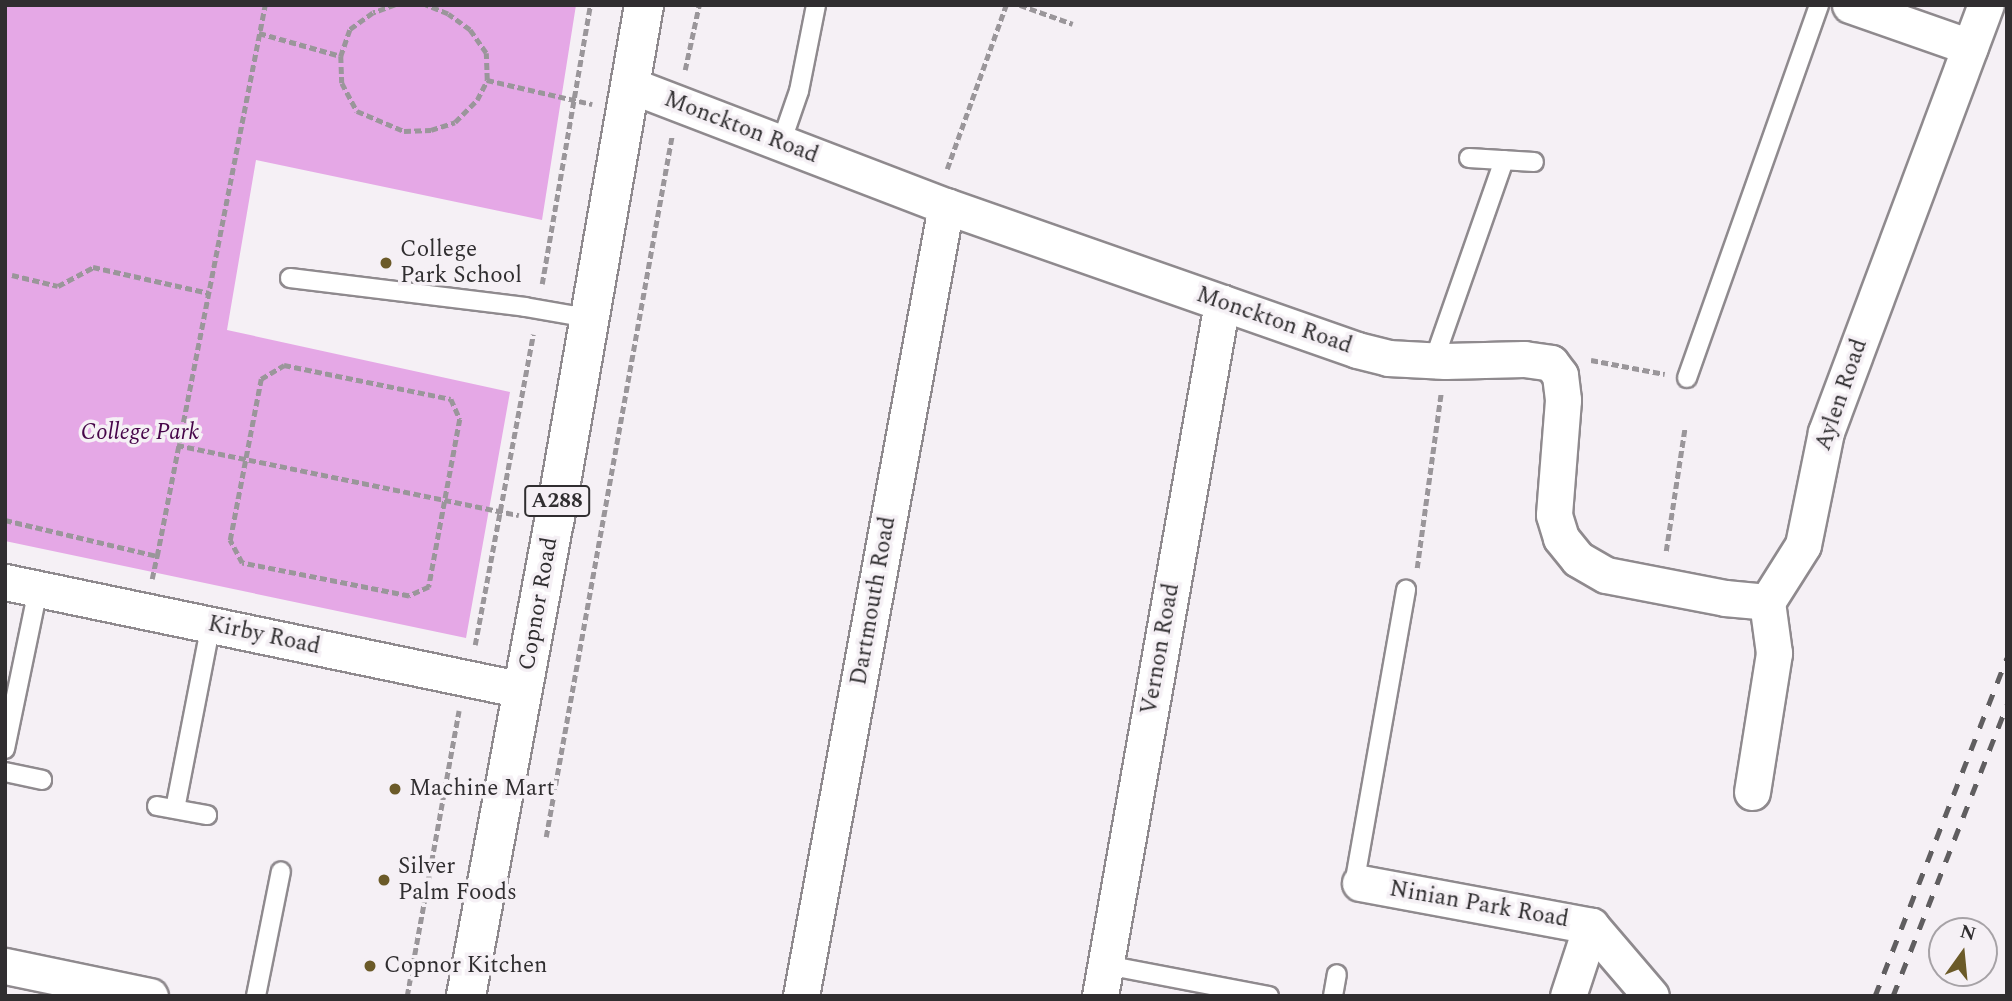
<!DOCTYPE html>
<html>
<head>
<meta charset="utf-8">
<style>
	body { margin:0 }
	#map { position:relative; width:2012px; height:1001px; overflow:hidden; background:#f5f0f5; font-family:Spectral,serif }
	div>[style] { position:absolute }
	[style*='--x'] { left:calc(var(--x)*1px); top:calc(var(--y)*1px); width:calc(var(--w)*1px); rotate:calc(var(--a)*1deg) }
	.green>* { inset:0; background:#e5a8e6 }
	.path>* { height:4.5px; margin-top:-2.25px; transform-origin:0; background:repeating-linear-gradient(90deg,#9a969a 0 7px,transparent 0 10.5px) }
	.roads { filter:drop-shadow(2px 0 #8f8a8e) drop-shadow(-2px 0 #8f8a8e) drop-shadow(0 2px #8f8a8e) drop-shadow(0 -2px #8f8a8e) }
	.lane>* { height:18px; margin:-9px; padding:0 9px; transform-origin:9px; border-radius:9px; background:#fff }
	.street>* { height:35px; margin:-17.5px; padding:0 17.5px; transform-origin:17.5px; border-radius:17.5px; background:#fff }
	.primary>* { height:38px; margin:-19px; padding:0 19px; transform-origin:19px; border-radius:19px; background:#fff }
	.rail>* { height:5px; margin-top:-2.5px; transform-origin:0; background:repeating-linear-gradient(90deg,#605e60 0 12px,transparent 0 24px) }
	.dots>* { width:19px; height:19px; translate:-50% -50%; box-sizing:border-box; border:4px solid #f5f0f5; border-radius:50% }
	span { translate:-50% -50%; white-space:nowrap; text-align:center; line-height:1.15; -webkit-text-stroke:7px #f5f0f5; paint-order:stroke }
	.shield-label span { padding:2px 5px; background:#f5f0f5; border:2px solid; border-radius:5px; -webkit-text-stroke-width:0 }
	.shield-label { font-size:21px; color:#302e30; font-weight:700 }
	.street-label { font-size:23px; color:#302e30 }
	.poi-label { font-size:23px; color:#302e30 }
	.left { translate:0 -50%; text-align:left }
	.park-label { font-size:23px; color:#460549; font-style:italic }
	.frame { position:absolute; inset:0; border:7px solid #302e30; pointer-events:none }
	.north { position:absolute; left:1928px; top:917px; width:70px; height:70px; box-sizing:border-box; background:#f5f0f5; border:2px solid #a6a2a6; border-radius:50%; rotate:15deg; font-size:19px; font-weight:700; line-height:28px; text-align:center; color:#302e30 }
	.north::after { content:''; display:block; margin:auto; width:24px; height:32px; background:#6b5a28; clip-path:polygon(50% 0,100% 100%,50% 72%,0 100%) }
</style>
</head>
<body>
<div id="map">
	<div class="green">
		<div style="clip-path:polygon(5px 5px,576px 5px,542px 220px,256px 160px,227px 330px,510px 392px,466px 638px,5px 541px)"></div>
	</div>
	<div class="path">
		<div style="--x:395;--y:5;--w:23;--a:160"></div>
		<div style="--x:373;--y:13;--w:29;--a:144"></div>
		<div style="--x:350;--y:30;--w:28;--a:109"></div>
		<div style="--x:341;--y:56;--w:27;--a:88"></div>
		<div style="--x:342;--y:83;--w:32;--a:62"></div>
		<div style="--x:357;--y:111;--w:51;--a:23.1"></div>
		<div style="--x:404;--y:131;--w:27;--a:-2"></div>
		<div style="--x:431;--y:130;--w:25;--a:-18"></div>
		<div style="--x:455;--y:122;--w:31;--a:-45"></div>
		<div style="--x:477;--y:100;--w:22;--a:-63"></div>
		<div style="--x:487;--y:80;--w:27;--a:-92"></div>
		<div style="--x:486;--y:53;--w:28;--a:-125"></div>
		<div style="--x:470;--y:30;--w:27;--a:-144"></div>
		<div style="--x:448;--y:14;--w:24;--a:-158"></div>
		<div style="--x:1020;--y:5;--w:56;--a:19.7"></div>
		<div style="--x:259;--y:33;--w:85;--a:15.7"></div>
		<div style="--x:685;--y:70;--w:66;--a:-77.8"></div>
		<div style="--x:487;--y:80;--w:108;--a:12.9"></div>
		<div style="--x:947;--y:169;--w:174;--a:-70.2"></div>
		<div style="--x:12;--y:275;--w:47;--a:13.4"></div>
		<div style="--x:58;--y:286;--w:40;--a:-28"></div>
		<div style="--x:93;--y:267;--w:119;--a:12.6"></div>
		<div style="--x:542;--y:284;--w:283;--a:-80.2"></div>
		<div style="--x:1591;--y:360;--w:75;--a:10.7"></div>
		<div style="--x:284;--y:365;--w:170;--a:11.5"></div>
		<div style="--x:451;--y:399;--w:22;--a:66"></div>
		<div style="--x:460;--y:419;--w:171;--a:100.5"></div>
		<div style="--x:429;--y:587;--w:22;--a:156"></div>
		<div style="--x:409;--y:596;--w:170;--a:-168.8"></div>
		<div style="--x:242;--y:563;--w:26;--a:-118"></div>
		<div style="--x:230;--y:540;--w:164;--a:-79.1"></div>
		<div style="--x:261;--y:379;--w:27;--a:-31"></div>
		<div style="--x:177;--y:445;--w:349;--a:11.6"></div>
		<div style="--x:5;--y:520;--w:156;--a:13.3"></div>
		<div style="--x:157;--y:556;--w:561;--a:-78.91"></div>
		<div style="--x:1666;--y:551;--w:125;--a:-81.3"></div>
		<div style="--x:1417;--y:568;--w:177;--a:-82.2"></div>
		<div style="--x:152;--y:579;--w:24;--a:-78"></div>
		<div style="--x:475;--y:645;--w:316;--a:-79.4"></div>
		<div style="--x:546;--y:837;--w:713;--a:-79.82"></div>
		<div style="--x:407;--y:996;--w:290;--a:-79.7"></div>
	</div>
	<div class="roads">
		<div class="lane">
			<div style="--x:781;--y:143;--w:55;--a:-70.9"></div>
			<div style="--x:799;--y:91;--w:88;--a:-78.8"></div>
			<div style="--x:1469;--y:158;--w:65;--a:3.5"></div>
			<div style="--x:290;--y:278;--w:237;--a:7"></div>
			<div style="--x:525;--y:307;--w:64;--a:9.9"></div>
			<div style="--x:1434;--y:360;--w:212;--a:-70.7"></div>
			<div style="--x:1687;--y:378;--w:396;--a:-70.5"></div>
			<div style="--x:5;--y:749;--w:163;--a:-78.3"></div>
			<div style="--x:5;--y:772;--w:38;--a:12"></div>
			<div style="--x:157;--y:806;--w:51;--a:10.2"></div>
			<div style="--x:175;--y:809;--w:188;--a:-79"></div>
			<div style="--x:1359;--y:883;--w:5;--a:158"></div>
			<div style="--x:1354;--y:885;--w:300;--a:-80"></div>
			<div style="--x:1106;--y:965;--w:166;--a:10.8"></div>
			<div style="--x:256;--y:996;--w:127;--a:-78.7"></div>
			<div style="--x:1333;--y:996;--w:22;--a:-80"></div>
		</div>
		<div class="street">
			<div style="--x:1850;--y:5;--w:127;--a:19.3"></div>
			<div style="--x:630;--y:85;--w:338;--a:21"></div>
			<div style="--x:946;--y:206;--w:435;--a:19.3"></div>
			<div style="--x:1357;--y:350;--w:32;--a:14"></div>
			<div style="--x:1388;--y:358;--w:57;--a:3"></div>
			<div style="--x:1445;--y:361;--w:79;--a:-1.5"></div>
			<div style="--x:1524;--y:359;--w:27;--a:8"></div>
			<div style="--x:1551;--y:363;--w:15;--a:53"></div>
			<div style="--x:1560;--y:375;--w:25;--a:83"></div>
			<div style="--x:1563;--y:400;--w:115;--a:94.5"></div>
			<div style="--x:1554;--y:515;--w:24;--a:73"></div>
			<div style="--x:1561;--y:538;--w:27;--a:51"></div>
			<div style="--x:1578;--y:559;--w:32;--a:30"></div>
			<div style="--x:1606;--y:575;--w:121;--a:10.9"></div>
			<div style="--x:1725;--y:598;--w:42;--a:5.4"></div>
			<div style="--x:5;--y:582;--w:529;--a:11.78"></div>
			<div style="--x:1752;--y:792;--w:141;--a:-81"></div>
			<div style="--x:1774;--y:653;--w:51;--a:-97.8"></div>
			<div style="--x:1767;--y:602;--w:67;--a:-57.7"></div>
			<div style="--x:1803;--y:545;--w:115;--a:-78.5"></div>
			<div style="--x:1826;--y:432;--w:456;--a:-69.5"></div>
			<div style="--x:1360;--y:883;--w:235;--a:10.5"></div>
			<div style="--x:1591;--y:926;--w:92;--a:49.4"></div>
			<div style="--x:5;--y:966;--w:148;--a:11.7"></div>
			<div style="--x:801;--y:996;--w:803;--a:-79.6"></div>
			<div style="--x:1100;--y:996;--w:704;--a:-80.02"></div>
			<div style="--x:1568;--y:996;--w:74;--a:-71.8"></div>
		</div>
		<div class="primary">
			<div style="--x:466;--y:996;--w:481;--a:-79.5"></div>
			<div style="--x:554;--y:523;--w:526;--a:-80.14"></div>
		</div>
	</div>
	<div class="rail">
		<div style="--x:1875;--y:996;--w:363;--a:-68.7"></div>
		<div style="--x:1893;--y:996;--w:313;--a:-68.6"></div>
	</div>
	<div class="dots">
		<div style="left:386px;top:263px;background:#6b5a28"></div>
		<div style="left:395px;top:789px;background:#6b5a28"></div>
		<div style="left:384px;top:880px;background:#6b5a28"></div>
		<div style="left:370px;top:966px;background:#6b5a28"></div>
	</div>
	<div class="shield-label">
		<span style="left:557px;top:501px">A288</span>
	</div>
	<div class="street-label">
		<span style="left:741px;top:128px;rotate:21deg">Monckton Road</span>
		<span style="left:1274px;top:321px;rotate:19deg">Monckton Road</span>
		<span style="left:1842px;top:395px;rotate:-71deg">Aylen Road</span>
		<span style="left:874px;top:601px;rotate:-80deg">Dartmouth Road</span>
		<span style="left:539px;top:604px;rotate:-80deg">Copnor Road</span>
		<span style="left:264px;top:636px;rotate:12deg">Kirby Road</span>
		<span style="left:1161px;top:649px;rotate:-80deg">Vernon Road</span>
		<span style="left:1479px;top:905px;rotate:10deg">Ninian Park Road</span>
	</div>
	<div class="poi-label">
		<span class="left" style="left:400px;top:263px">College<br>Park School</span>
		<span class="left" style="left:409px;top:789px">Machine Mart</span>
		<span class="left" style="left:398px;top:880px">Silver<br>Palm Foods</span>
		<span class="left" style="left:384px;top:966px">Copnor Kitchen</span>
	</div>
	<div class="park-label">
		<span style="left:140px;top:433px">College Park</span>
	</div>
	<div class="frame"></div>
	<div class="north">N</div>
</div>
</body>
</html>
